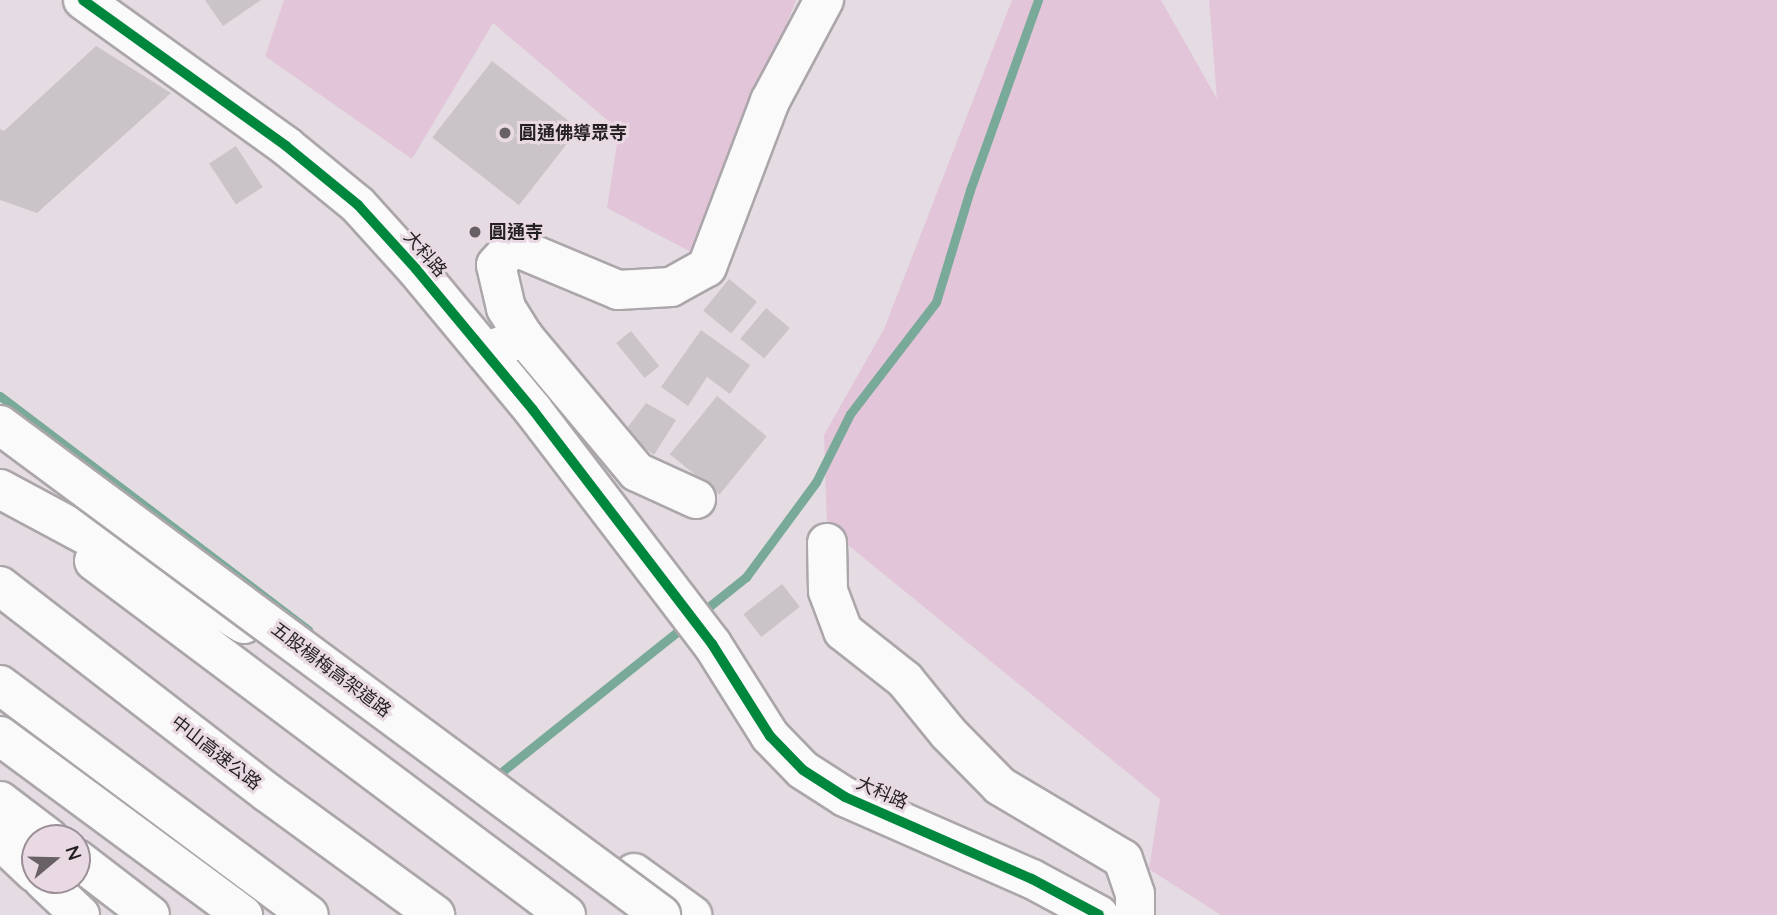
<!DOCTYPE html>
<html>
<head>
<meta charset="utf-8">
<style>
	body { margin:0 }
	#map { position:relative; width:1777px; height:915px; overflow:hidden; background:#e4dce2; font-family:Quicksand,"Noto Sans TC",sans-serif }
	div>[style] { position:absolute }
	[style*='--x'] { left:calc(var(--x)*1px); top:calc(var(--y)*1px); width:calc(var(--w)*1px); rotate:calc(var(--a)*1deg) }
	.green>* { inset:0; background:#e2c5d9 }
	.stream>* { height:9px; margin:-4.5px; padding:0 4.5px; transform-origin:4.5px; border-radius:4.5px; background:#79a998 }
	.building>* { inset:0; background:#cac4c8; transform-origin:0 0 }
	.roads { filter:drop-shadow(2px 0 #aba6aa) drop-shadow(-2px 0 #aba6aa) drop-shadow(0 2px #aba6aa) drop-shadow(0 -2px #aba6aa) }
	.minor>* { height:38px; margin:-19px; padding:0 19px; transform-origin:19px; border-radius:19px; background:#fbfafb }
	.highway>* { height:38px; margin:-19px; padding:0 19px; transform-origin:19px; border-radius:19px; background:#fbfafb }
	.bridges { filter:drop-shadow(2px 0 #aba6aa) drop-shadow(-2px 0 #aba6aa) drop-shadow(0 2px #aba6aa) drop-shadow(0 -2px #aba6aa) }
	.highway-bridge>* { height:38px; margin:-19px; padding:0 19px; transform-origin:19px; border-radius:19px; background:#fbfafb }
	.cycleway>* { height:10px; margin:-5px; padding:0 5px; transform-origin:5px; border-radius:5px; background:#00873e }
	.dots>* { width:19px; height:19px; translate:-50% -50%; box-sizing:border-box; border:4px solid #e8d9e3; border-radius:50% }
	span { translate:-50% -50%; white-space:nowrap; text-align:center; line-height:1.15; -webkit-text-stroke:6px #e8d9e3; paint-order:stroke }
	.poi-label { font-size:18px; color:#241f22; font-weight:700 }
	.left { translate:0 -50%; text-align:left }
	.street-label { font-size:18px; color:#241f22 }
	.north { position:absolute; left:21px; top:824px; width:70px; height:70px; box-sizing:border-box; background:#e8d9e3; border:2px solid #9a8f96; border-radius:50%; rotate:71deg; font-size:19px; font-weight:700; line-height:28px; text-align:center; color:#241f22 }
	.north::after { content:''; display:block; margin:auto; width:24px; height:32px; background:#676165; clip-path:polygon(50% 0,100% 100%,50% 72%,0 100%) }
</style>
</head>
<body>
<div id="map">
	<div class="green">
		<div style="clip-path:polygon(284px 0,796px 0,697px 255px,607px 208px,619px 130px,493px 23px,412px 159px,265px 56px)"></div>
		<div style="clip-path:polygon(1012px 0,1161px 0,1217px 99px,1209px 0,1777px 0,1777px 915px,1221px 915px,1149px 869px,1160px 799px,827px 528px,824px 435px,884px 329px)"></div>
	</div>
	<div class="stream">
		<div style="--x:0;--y:396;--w:387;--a:37.2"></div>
		<div style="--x:701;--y:613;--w:58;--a:-38.7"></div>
		<div style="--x:746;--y:577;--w:118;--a:-53.6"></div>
		<div style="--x:816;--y:482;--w:76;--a:-63.4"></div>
		<div style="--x:850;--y:414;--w:141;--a:-52.5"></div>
		<div style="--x:936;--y:302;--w:117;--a:-73.1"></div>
		<div style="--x:970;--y:190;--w:202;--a:-70.3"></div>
		<div style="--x:505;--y:779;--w:8;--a:-140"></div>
		<div style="--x:499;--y:774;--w:241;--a:-38.6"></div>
	</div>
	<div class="building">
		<div style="clip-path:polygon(205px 0,261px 0,223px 26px)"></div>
		<div style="clip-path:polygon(96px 46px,171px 93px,37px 213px,0 200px,0 129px,4px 131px)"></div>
		<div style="left:492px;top:61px;width:110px;height:97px;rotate:38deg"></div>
		<div style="left:236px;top:146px;width:49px;height:32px;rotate:57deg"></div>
		<div style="left:729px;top:279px;width:36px;height:41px;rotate:39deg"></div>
		<div style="left:766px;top:308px;width:31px;height:40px;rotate:40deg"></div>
		<div style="clip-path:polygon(701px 330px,750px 365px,730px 394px,707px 377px,688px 406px,661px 387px)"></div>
		<div style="left:631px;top:331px;width:45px;height:19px;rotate:51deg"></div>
		<div style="left:717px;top:396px;width:64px;height:75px;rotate:39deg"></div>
		<div style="clip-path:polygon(646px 403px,676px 420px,654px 455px,624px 432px)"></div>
		<div style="left:782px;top:584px;width:29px;height:49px;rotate:52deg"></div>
	</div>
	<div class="roads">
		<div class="minor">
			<div style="--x:83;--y:0;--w:250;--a:35.7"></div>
			<div style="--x:286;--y:146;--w:93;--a:39.3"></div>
			<div style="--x:358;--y:205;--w:86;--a:47.8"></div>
			<div style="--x:416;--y:269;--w:183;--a:50.3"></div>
			<div style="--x:533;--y:410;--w:295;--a:52.6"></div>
			<div style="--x:712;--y:644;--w:109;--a:57.8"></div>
			<div style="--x:770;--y:736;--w:47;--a:45.9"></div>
			<div style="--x:803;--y:770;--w:50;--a:32.7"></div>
			<div style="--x:845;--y:797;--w:204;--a:23.7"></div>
			<div style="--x:1032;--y:879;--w:76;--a:28.2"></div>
			<div style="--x:524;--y:337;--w:176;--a:50.1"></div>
			<div style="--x:637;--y:472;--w:65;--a:24.6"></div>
			<div style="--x:485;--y:352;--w:42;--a:-21"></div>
			<div style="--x:524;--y:337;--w:34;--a:-122"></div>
			<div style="--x:506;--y:308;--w:44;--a:-103.1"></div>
			<div style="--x:496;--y:265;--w:25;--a:-48"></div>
			<div style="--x:513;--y:246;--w:114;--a:22.7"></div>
			<div style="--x:618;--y:290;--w:53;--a:-3.2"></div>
			<div style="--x:671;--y:287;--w:41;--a:-29.1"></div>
			<div style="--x:707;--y:267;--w:178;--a:-69.2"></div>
			<div style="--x:770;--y:101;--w:115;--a:-61.9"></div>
			<div style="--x:827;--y:543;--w:48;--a:88.8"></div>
			<div style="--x:828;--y:591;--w:43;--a:69.4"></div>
			<div style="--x:843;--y:631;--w:79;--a:38.3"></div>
			<div style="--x:905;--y:680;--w:68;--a:50.9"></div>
			<div style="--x:948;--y:733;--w:74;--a:45.5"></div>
			<div style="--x:1000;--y:786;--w:143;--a:30.7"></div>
			<div style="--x:1123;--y:859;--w:37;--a:71"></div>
			<div style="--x:1135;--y:894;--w:21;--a:90"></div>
		</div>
		<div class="highway">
			<div style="--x:0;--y:489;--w:210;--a:28.2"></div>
			<div style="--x:185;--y:588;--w:69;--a:31.4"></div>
			<div style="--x:94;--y:561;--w:590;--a:36.87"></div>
			<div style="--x:0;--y:586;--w:339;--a:37.7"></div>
			<div style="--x:268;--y:793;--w:207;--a:36.1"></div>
			<div style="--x:0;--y:685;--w:385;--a:36.7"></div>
			<div style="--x:0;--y:736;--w:302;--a:36.4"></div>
			<div style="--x:0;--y:801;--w:61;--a:37.1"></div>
			<div style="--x:0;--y:840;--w:48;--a:43.3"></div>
			<div style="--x:77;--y:859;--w:92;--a:37.5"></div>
			<div style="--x:634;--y:873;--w:72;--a:35.9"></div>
			<div style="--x:43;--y:880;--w:51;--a:43.4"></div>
		</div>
	</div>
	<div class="bridges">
		<div class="highway-bridge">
			<div style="--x:0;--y:425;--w:823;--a:36.55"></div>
		</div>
	</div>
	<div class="cycleway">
		<div style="--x:83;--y:0;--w:250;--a:35.7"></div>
		<div style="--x:286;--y:146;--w:93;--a:39.3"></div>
		<div style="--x:358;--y:205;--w:86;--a:47.8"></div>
		<div style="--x:416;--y:269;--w:183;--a:50.3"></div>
		<div style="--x:533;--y:410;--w:295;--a:52.6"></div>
		<div style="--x:712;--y:644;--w:109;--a:57.8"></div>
		<div style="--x:770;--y:736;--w:47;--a:45.9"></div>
		<div style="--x:803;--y:770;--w:50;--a:32.7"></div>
		<div style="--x:845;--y:797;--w:204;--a:23.7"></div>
		<div style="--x:1032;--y:879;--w:76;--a:28.2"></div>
	</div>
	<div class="dots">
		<div style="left:505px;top:133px;background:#676165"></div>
		<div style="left:475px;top:232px;background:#676165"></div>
	</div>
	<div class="poi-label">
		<span class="left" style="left:519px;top:133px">圓通佛導眾寺</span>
		<span class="left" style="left:489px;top:232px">圓通寺</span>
	</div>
	<div class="street-label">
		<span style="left:425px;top:254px;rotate:49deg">大科路</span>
		<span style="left:331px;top:670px;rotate:37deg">五股楊梅高架道路</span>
		<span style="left:216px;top:753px;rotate:38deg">中山高速公路</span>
		<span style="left:882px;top:793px;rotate:24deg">大科路</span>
	</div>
	<div class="north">N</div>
</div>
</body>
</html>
